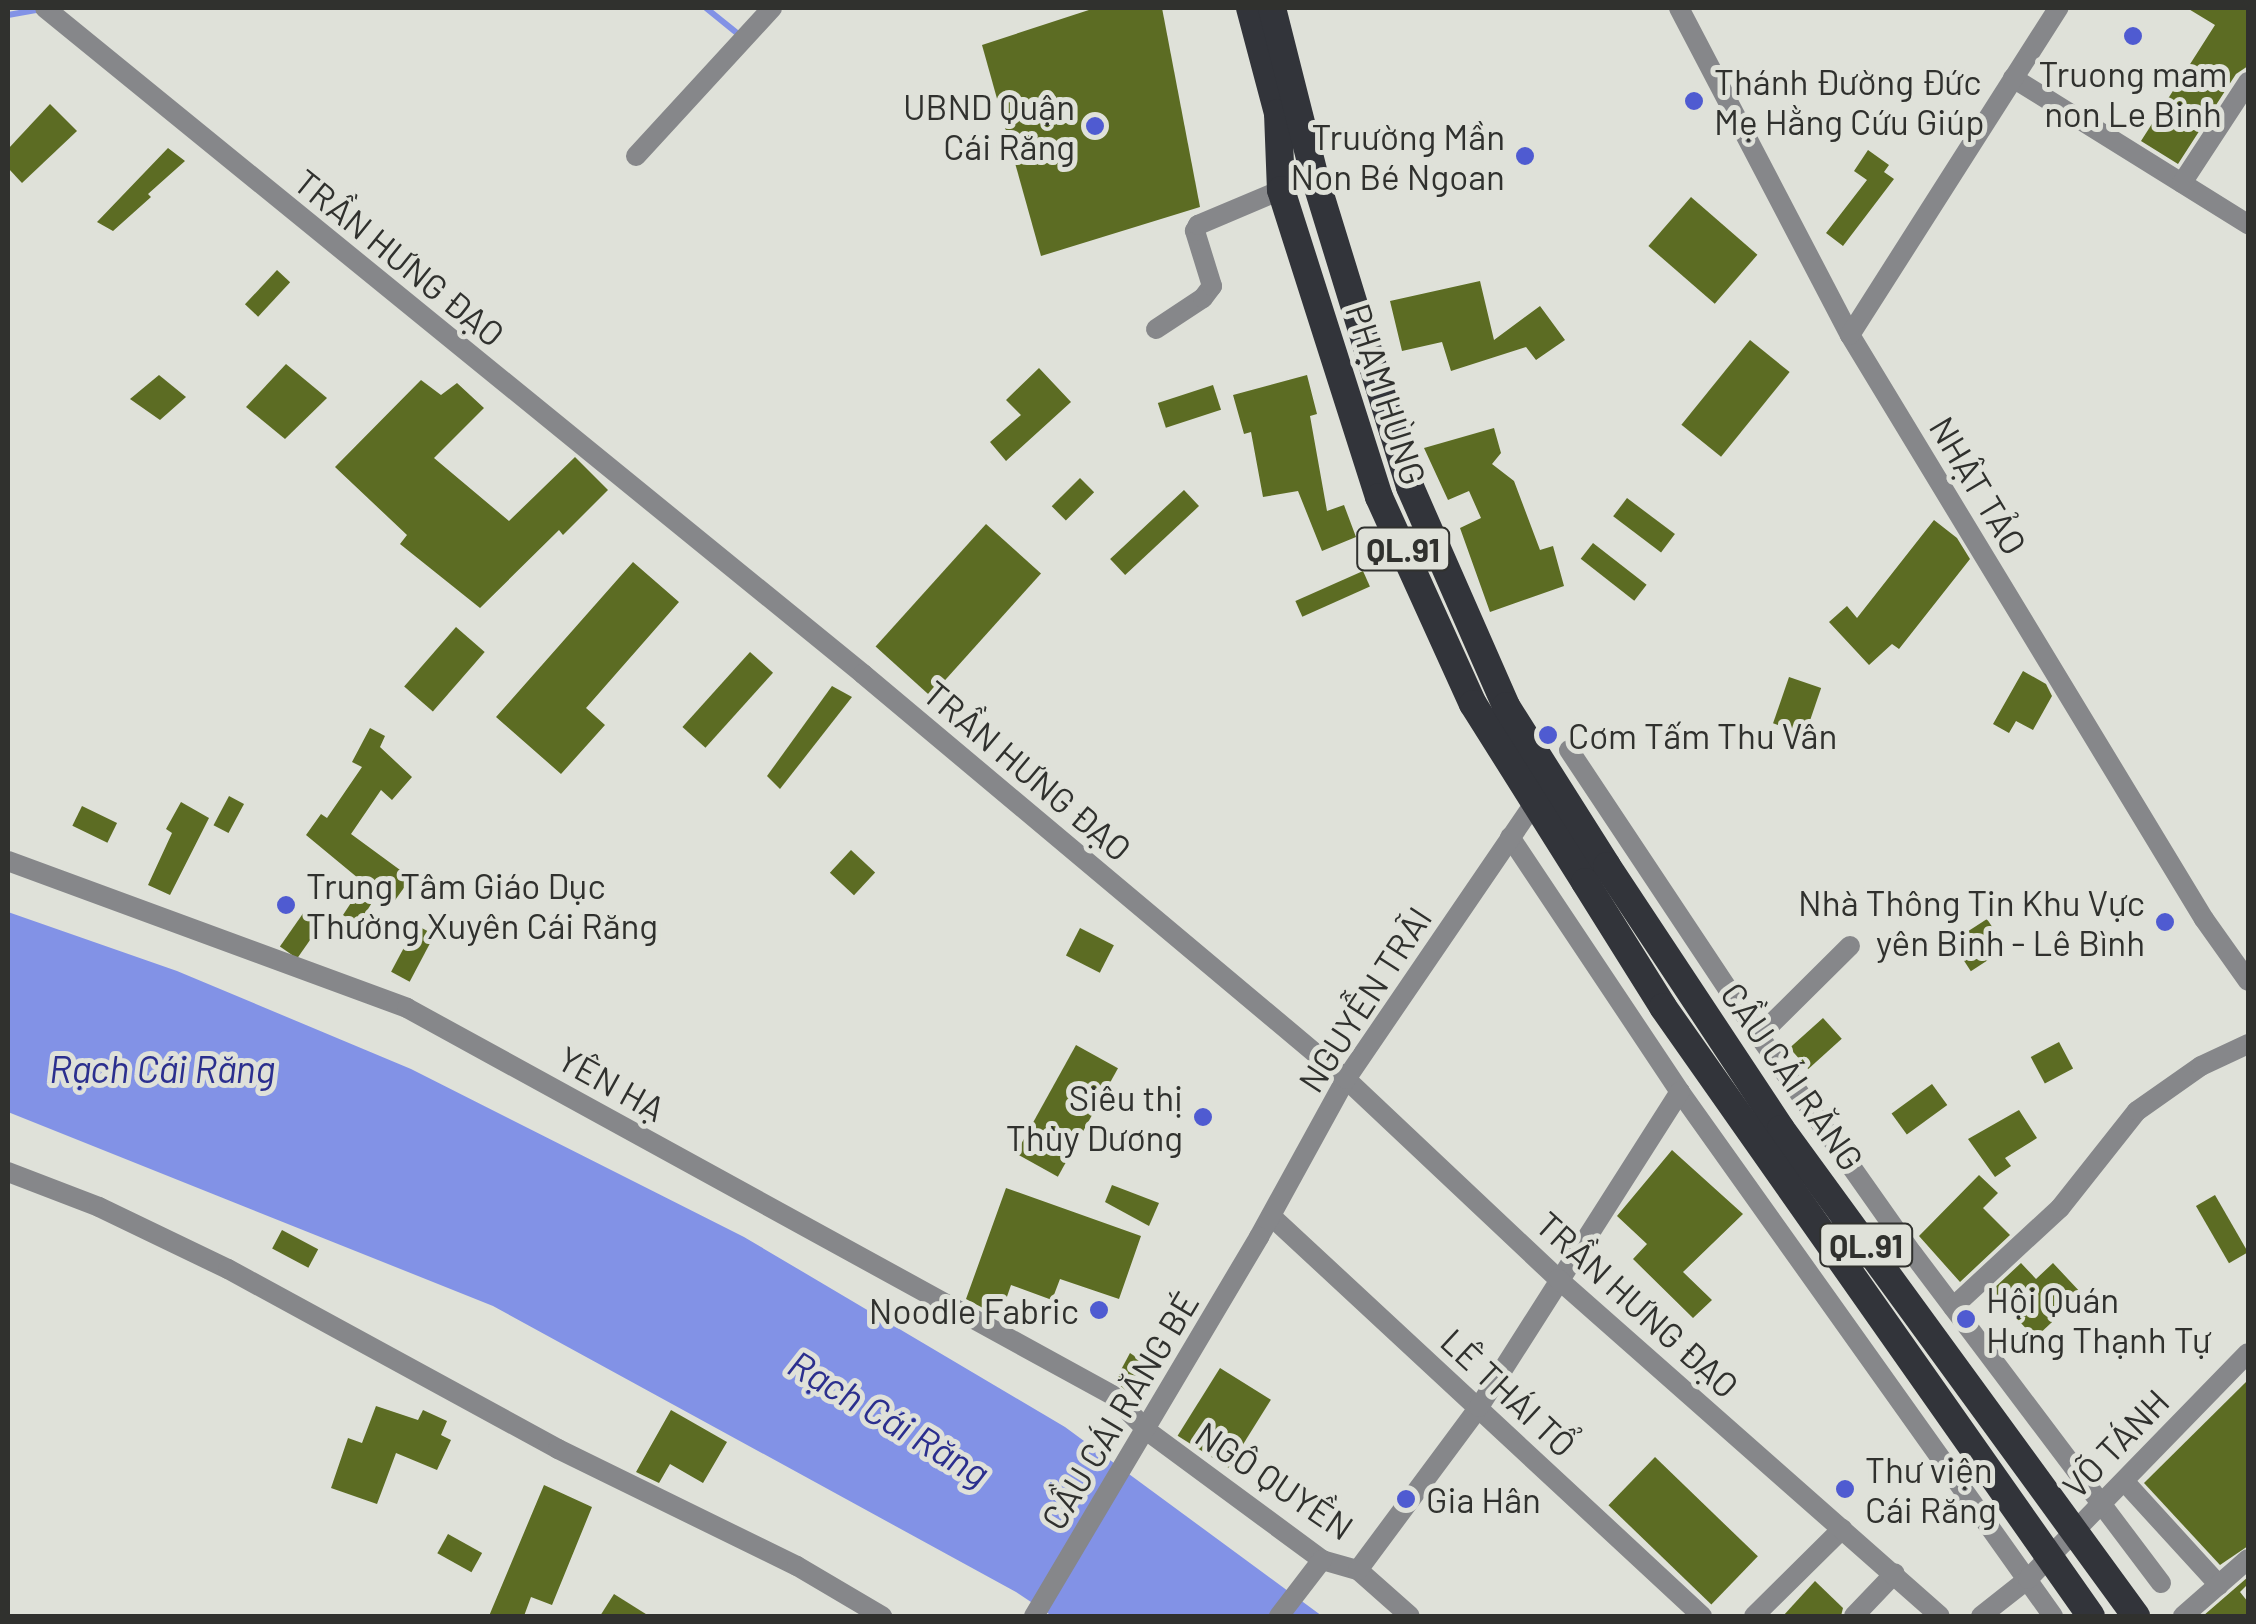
<!DOCTYPE html>
<html>
<head>
<meta charset="utf-8">
<style>
	body { margin:0 }
	#map { position:relative; width:2256px; height:1624px; overflow:hidden; background:#dfe1d9; font-family:Barlow,sans-serif }
	div>[style] { position:absolute }
	[style*='--x'] { left:calc(var(--x)*1px); top:calc(var(--y)*1px); width:calc(var(--w)*1px); rotate:calc(var(--a)*1deg) }
	.water>* { inset:0; background:#8292e6 }
	.stream>* { height:6px; margin:-3px; padding:0 3px; transform-origin:3px; border-radius:3px; background:#8292e6 }
	.building>* { inset:0; background:#5c6c23; transform-origin:0 0 }
	.minor>* { height:20px; margin:-10px; padding:0 10px; transform-origin:10px; border-radius:10px; background:#86878a }
	.tertiary>* { height:20px; margin:-10px; padding:0 10px; transform-origin:10px; border-radius:10px; background:#86878a }
	.trunk>* { height:28px; margin:-14px; padding:0 14px; transform-origin:14px; border-radius:14px; background:#32343a }
	.tertiary-bridge>* { height:20px; margin:-10px; padding:0 10px; transform-origin:10px; border-radius:10px; background:#86878a }
	.trunk-bridge>* { height:28px; margin:-14px; padding:0 14px; transform-origin:14px; border-radius:14px; background:#32343a }
	.dots>* { width:28px; height:28px; translate:-50% -50%; box-sizing:border-box; border:5px solid #dfe1d9; border-radius:50% }
	span { translate:-50% -50%; white-space:nowrap; text-align:center; line-height:1.15; -webkit-text-stroke:10px #dfe1d9; paint-order:stroke }
	.shield-label span { padding:2px 8px; background:#dfe1d9; border:2px solid; border-radius:8px; -webkit-text-stroke-width:0 }
	.shield-label { font-size:32px; color:#30312e; font-weight:700 }
	.poi-label { font-size:35px; color:#30312e }
	.left { translate:0 -50%; text-align:left }
	.right { translate:-100% -50%; text-align:right }
	.street-label { font-size:35px; color:#30312e }
	.water-label { font-size:38px; color:#2b2f8e; font-style:italic }
	.frame { position:absolute; inset:0; border:10px solid #30312e; pointer-events:none }
</style>
</head>
<body>
<div id="map">
	<div class="water">
		<div style="clip-path:polygon(8px 912px,177px 971px,411px 1069px,744px 1237px,1065px 1427px,1322px 1616px,1052px 1616px,1016px 1592px,493px 1306px,8px 1112px)"></div>
	</div>
	<div class="stream">
		<div style="--x:706;--y:8;--w:38;--a:39"></div>
		<div style="--x:8;--y:15;--w:34;--a:-10"></div>
	</div>
	<div class="building">
		<div style="clip-path:polygon(1095px 8px,1162px 8px,1200px 207px,1041px 256px,982px 45px)"></div>
		<div style="clip-path:polygon(2187px 8px,2248px 8px,2248px 66px,2236px 74px,2178px 164px,2141px 141px,2215px 25px)"></div>
		<div style="clip-path:polygon(50px 104px,77px 131px,22px 183px,8px 168px,8px 149px)"></div>
		<div style="clip-path:polygon(168px 148px,185px 161px,148px 194px,151px 197px,113px 231px,97px 222px)"></div>
		<div style="clip-path:polygon(1868px 150px,1889px 165px,1884px 172px,1894px 179px,1843px 246px,1826px 233px,1867px 180px,1854px 171px)"></div>
		<div style="left:1691px;top:197px;width:88px;height:65px;rotate:41deg"></div>
		<div style="left:277px;top:270px;width:18px;height:47px;rotate:43deg"></div>
		<div style="clip-path:polygon(1480px 281px,1494px 340px,1540px 306px,1565px 340px,1536px 360px,1526px 347px,1451px 371px,1442px 342px,1402px 351px,1390px 301px)"></div>
		<div style="left:1750px;top:340px;width:51px;height:109px;rotate:39deg"></div>
		<div style="clip-path:polygon(286px 364px,327px 398px,285px 439px,246px 407px)"></div>
		<div style="clip-path:polygon(1039px 368px,1071px 402px,1006px 461px,990px 442px,1021px 415px,1006px 400px)"></div>
		<div style="clip-path:polygon(159px 375px,186px 397px,160px 420px,130px 399px)"></div>
		<div style="clip-path:polygon(1307px 375px,1317px 414px,1310px 416px,1327px 511px,1344px 505px,1356px 537px,1322px 551px,1298px 491px,1263px 497px,1251px 432px,1244px 434px,1233px 395px)"></div>
		<div style="clip-path:polygon(421px 380px,441px 395px,457px 383px,484px 408px,434px 458px,509px 521px,575px 457px,608px 490px,563px 535px,559px 530px,480px 608px,400px 544px,407px 535px,335px 467px)"></div>
		<div style="left:1213px;top:385px;width:26px;height:58px;rotate:72deg"></div>
		<div style="clip-path:polygon(1494px 428px,1501px 453px,1492px 464px,1514px 481px,1540px 550px,1553px 546px,1564px 586px,1490px 612px,1460px 528px,1481px 518px,1469px 491px,1448px 500px,1424px 448px)"></div>
		<div style="left:1080px;top:478px;width:20px;height:40px;rotate:45deg"></div>
		<div style="left:1184px;top:490px;width:22px;height:101px;rotate:47deg"></div>
		<div style="left:1627px;top:498px;width:60px;height:23px;rotate:37deg"></div>
		<div style="clip-path:polygon(1934px 520px,1957px 538px,1970px 559px,1899px 649px,1892px 644px,1869px 665px,1829px 622px,1847px 606px,1857px 618px)"></div>
		<div style="left:986px;top:524px;width:74px;height:165px;rotate:42deg"></div>
		<div style="left:1593px;top:543px;width:68px;height:20px;rotate:38deg"></div>
		<div style="clip-path:polygon(633px 562px,679px 602px,586px 708px,605px 725px,561px 774px,496px 717px)"></div>
		<div style="left:1363px;top:571px;width:17px;height:74px;rotate:66deg"></div>
		<div style="left:456px;top:627px;width:38px;height:79px;rotate:41deg"></div>
		<div style="left:750px;top:652px;width:31px;height:101px;rotate:42deg"></div>
		<div style="clip-path:polygon(2023px 671px,2046px 684px,2052px 696px,2033px 730px,2016px 721px,2009px 733px,1993px 724px)"></div>
		<div style="left:1789px;top:677px;width:34px;height:49px;rotate:19deg"></div>
		<div style="clip-path:polygon(832px 686px,852px 697px,780px 789px,767px 776px)"></div>
		<div style="clip-path:polygon(370px 728px,385px 736px,380px 747px,412px 777px,392px 800px,381px 790px,351px 834px,411px 878px,393px 903px,378px 893px,358px 925px,343px 915px,364px 883px,306px 835px,321px 814px,327px 818px,362px 767px,352px 762px)"></div>
		<div style="left:229px;top:796px;width:17px;height:33px;rotate:28deg"></div>
		<div style="clip-path:polygon(181px 802px,209px 818px,170px 895px,148px 885px,172px 833px,166px 829px)"></div>
		<div style="left:82px;top:806px;width:39px;height:22px;rotate:26deg"></div>
		<div style="left:851px;top:850px;width:33px;height:31px;rotate:43deg"></div>
		<div style="left:304px;top:912px;width:21px;height:42px;rotate:35deg"></div>
		<div style="left:1987px;top:919px;width:35px;height:42px;rotate:57deg"></div>
		<div style="left:416px;top:925px;width:21px;height:53px;rotate:28deg"></div>
		<div style="left:1080px;top:928px;width:38px;height:31px;rotate:27deg"></div>
		<div style="left:1823px;top:1018px;width:28px;height:45px;rotate:48deg"></div>
		<div style="left:2059px;top:1042px;width:30px;height:32px;rotate:62deg"></div>
		<div style="left:1076px;top:1045px;width:48px;height:124px;rotate:29deg"></div>
		<div style="left:1932px;top:1084px;width:26px;height:50px;rotate:54deg"></div>
		<div style="clip-path:polygon(2019px 1110px,2037px 1138px,2005px 1158px,2011px 1166px,1995px 1177px,1968px 1139px)"></div>
		<div style="clip-path:polygon(1672px 1150px,1743px 1214px,1683px 1272px,1712px 1300px,1693px 1318px,1633px 1259px,1647px 1244px,1617px 1216px)"></div>
		<div style="clip-path:polygon(1979px 1175px,1998px 1193px,1983px 1208px,2010px 1235px,1960px 1282px,1919px 1236px)"></div>
		<div style="clip-path:polygon(1112px 1185px,1159px 1203px,1149px 1226px,1105px 1202px)"></div>
		<div style="clip-path:polygon(1006px 1188px,1141px 1236px,1119px 1299px,1060px 1279px,1052px 1300px,1011px 1285px,1000px 1317px,966px 1299px)"></div>
		<div style="left:2215px;top:1195px;width:66px;height:22px;rotate:60deg"></div>
		<div style="left:282px;top:1230px;width:41px;height:21px;rotate:28deg"></div>
		<div style="clip-path:polygon(2021px 1263px,2036px 1279px,2053px 1263px,2082px 1294px,2035px 1338px,1991px 1291px)"></div>
		<div style="clip-path:polygon(1130px 1353px,1146px 1364px,1130px 1394px,1115px 1381px)"></div>
		<div style="left:1220px;top:1368px;width:60px;height:80px;rotate:32deg"></div>
		<div style="clip-path:polygon(2248px 1380px,2248px 1546px,2220px 1565px,2144px 1483px)"></div>
		<div style="clip-path:polygon(376px 1406px,418px 1420px,423px 1410px,447px 1421px,441px 1435px,451px 1440px,437px 1470px,396px 1453px,377px 1504px,331px 1488px,348px 1438px,362px 1443px)"></div>
		<div style="clip-path:polygon(671px 1410px,727px 1442px,703px 1483px,670px 1464px,659px 1483px,636px 1472px)"></div>
		<div style="left:1655px;top:1457px;width:143px;height:67px;rotate:44deg"></div>
		<div style="clip-path:polygon(544px 1485px,592px 1507px,552px 1605px,531px 1597px,524px 1616px,489px 1616px)"></div>
		<div style="left:448px;top:1534px;width:39px;height:22px;rotate:29deg"></div>
		<div style="clip-path:polygon(2248px 1577px,2248px 1584px,2240px 1592px,2248px 1602px,2248px 1616px,2203px 1616px)"></div>
		<div style="clip-path:polygon(1815px 1581px,1843px 1608px,1841px 1616px,1783px 1616px)"></div>
		<div style="clip-path:polygon(614px 1594px,649px 1616px,600px 1616px)"></div>
	</div>
	<div class="minor">
		<div style="--x:2013;--y:78;--w:277;--a:31.9"></div>
		<div style="--x:636;--y:156;--w:201;--a:-47.4"></div>
		<div style="--x:2182;--y:183;--w:121;--a:-56.8"></div>
		<div style="--x:1156;--y:329;--w:56;--a:-33.4"></div>
		<div style="--x:1203;--y:298;--w:15;--a:-53"></div>
		<div style="--x:1212;--y:286;--w:58;--a:-107.2"></div>
		<div style="--x:1195;--y:231;--w:7;--a:-63"></div>
		<div style="--x:1198;--y:225;--w:90;--a:-22.9"></div>
		<div style="--x:1569;--y:750;--w:343;--a:56.4"></div>
		<div style="--x:1759;--y:1036;--w:267;--a:54.8"></div>
		<div style="--x:1913;--y:1254;--w:412;--a:53"></div>
		<div style="--x:1510;--y:837;--w:306;--a:56.3"></div>
		<div style="--x:1680;--y:1092;--w:643;--a:54.56"></div>
		<div style="--x:8;--y:861;--w:425;--a:20.2"></div>
		<div style="--x:407;--y:1008;--w:804;--a:28.76"></div>
		<div style="--x:1112;--y:1395;--w:54;--a:45"></div>
		<div style="--x:1150;--y:1433;--w:214;--a:36.4"></div>
		<div style="--x:1322;--y:1560;--w:37;--a:16"></div>
		<div style="--x:1358;--y:1570;--w:69;--a:41.5"></div>
		<div style="--x:1759;--y:1036;--w:128;--a:-44.7"></div>
		<div style="--x:8;--y:1172;--w:97;--a:21"></div>
		<div style="--x:99;--y:1207;--w:143;--a:25.7"></div>
		<div style="--x:228;--y:1269;--w:376;--a:28.6"></div>
		<div style="--x:558;--y:1449;--w:266;--a:26.1"></div>
		<div style="--x:797;--y:1566;--w:99;--a:30.5"></div>
		<div style="--x:1271;--y:1216;--w:588;--a:42.86"></div>
		<div style="--x:1953;--y:1307;--w:146;--a:-42.8"></div>
		<div style="--x:2060;--y:1208;--w:124;--a:-51.6"></div>
		<div style="--x:2137;--y:1111;--w:78;--a:-35.1"></div>
		<div style="--x:2201;--y:1066;--w:52;--a:-25.1"></div>
		<div style="--x:2124;--y:1481;--w:141;--a:47.6"></div>
		<div style="--x:1358;--y:1570;--w:203;--a:-53.4"></div>
		<div style="--x:1479;--y:1407;--w:374;--a:-57.5"></div>
		<div style="--x:1279;--y:1616;--w:71;--a:-52.5"></div>
		<div style="--x:1754;--y:1616;--w:124;--a:-44.7"></div>
		<div style="--x:1854;--y:1616;--w:59;--a:-46.4"></div>
		<div style="--x:1981;--y:1616;--w:60;--a:-38.2"></div>
		<div style="--x:2028;--y:1579;--w:315;--a:-45.8"></div>
		<div style="--x:2183;--y:1616;--w:86;--a:-41.2"></div>
	</div>
	<div class="tertiary">
		<div style="--x:45;--y:8;--w:1055;--a:39.15"></div>
		<div style="--x:863;--y:674;--w:630;--a:39.98"></div>
		<div style="--x:1346;--y:1079;--w:291;--a:43.3"></div>
		<div style="--x:1558;--y:1279;--w:509;--a:41.42"></div>
		<div style="--x:1679;--y:8;--w:369;--a:62.4"></div>
		<div style="--x:1850;--y:335;--w:683;--a:58.78"></div>
		<div style="--x:2204;--y:919;--w:76;--a:54.6"></div>
		<div style="--x:1850;--y:335;--w:388;--a:-57.5"></div>
		<div style="--x:1259;--y:1237;--w:180;--a:-61.2"></div>
		<div style="--x:1346;--y:1079;--w:335;--a:-55.7"></div>
	</div>
	<div class="trunk">
		<div style="--x:1250;--y:8;--w:109;--a:75.1"></div>
		<div style="--x:1278;--y:113;--w:77;--a:87.8"></div>
		<div style="--x:1281;--y:190;--w:322;--a:72.3"></div>
		<div style="--x:1379;--y:497;--w:227;--a:65.6"></div>
		<div style="--x:1473;--y:704;--w:210;--a:57.8"></div>
		<div style="--x:1272;--y:8;--w:175;--a:75.8"></div>
		<div style="--x:1315;--y:178;--w:323;--a:72.9"></div>
		<div style="--x:1410;--y:487;--w:239;--a:66.3"></div>
		<div style="--x:1506;--y:706;--w:189;--a:57.7"></div>
	</div>
	<div class="tertiary-bridge">
		<div style="--x:1034;--y:1616;--w:441;--a:-59.3"></div>
	</div>
	<div class="trunk-bridge">
		<div style="--x:1607;--y:866;--w:315;--a:56.5"></div>
		<div style="--x:1781;--y:1129;--w:603;--a:53.91"></div>
		<div style="--x:1585;--y:882;--w:147;--a:58"></div>
		<div style="--x:1663;--y:1007;--w:744;--a:54.9"></div>
	</div>
	<div class="dots">
		<div style="left:2133px;top:36px;background:#4f5bd1"></div>
		<div style="left:1694px;top:101px;background:#4f5bd1"></div>
		<div style="left:1095px;top:126px;background:#4f5bd1"></div>
		<div style="left:1525px;top:156px;background:#4f5bd1"></div>
		<div style="left:1548px;top:735px;background:#4f5bd1"></div>
		<div style="left:286px;top:905px;background:#4f5bd1"></div>
		<div style="left:2165px;top:922px;background:#4f5bd1"></div>
		<div style="left:1203px;top:1117px;background:#4f5bd1"></div>
		<div style="left:1099px;top:1310px;background:#4f5bd1"></div>
		<div style="left:1966px;top:1319px;background:#4f5bd1"></div>
		<div style="left:1845px;top:1489px;background:#4f5bd1"></div>
		<div style="left:1406px;top:1499px;background:#4f5bd1"></div>
	</div>
	<div class="shield-label">
		<span style="left:1403px;top:549px">QL.91</span>
		<span style="left:1866px;top:1245px">QL.91</span>
	</div>
	<div class="poi-label">
		<span style="left:2133px;top:93px">Truong mam<br>non Le Binh</span>
		<span class="left" style="left:1714px;top:101px">Thánh Đường Đức<br>Mẹ Hằng Cứu Giúp</span>
		<span class="right" style="left:1075px;top:126px">UBND Quận<br>Cái Răng</span>
		<span class="right" style="left:1505px;top:156px">Truường Mần<br>Non Bé Ngoan</span>
		<span class="left" style="left:1568px;top:735px">Cơm Tấm Thu Vân</span>
		<span class="left" style="left:306px;top:905px">Trung Tâm Giáo Dục<br>Thường Xuyên Cái Răng</span>
		<span class="right" style="left:2145px;top:922px">Nhà Thông Tin Khu Vực<br>yên Binh - Lê Bình</span>
		<span class="right" style="left:1183px;top:1117px">Siêu thị<br>Thùy Dương</span>
		<span class="left" style="left:1986px;top:1319px">Hội Quán<br>Hưng Thạnh Tự</span>
		<span class="right" style="left:1079px;top:1310px">Noodle Fabric</span>
		<span class="left" style="left:1865px;top:1489px">Thư viện<br>Cái Răng</span>
		<span class="left" style="left:1426px;top:1499px">Gia Hân</span>
	</div>
	<div class="street-label">
		<span style="left:400px;top:257px;rotate:39deg">TRẦN HƯNG ĐẠO</span>
		<span style="left:1387px;top:394px;rotate:72deg">PHẠM HÙNG</span>
		<span style="left:1979px;top:485px;rotate:59deg">NHẬT TẢO</span>
		<span style="left:1028px;top:770px;rotate:40deg">TRẦN HƯNG ĐẠO</span>
		<span style="left:1364px;top:999px;rotate:-57deg">NGUYỄN TRÃI</span>
		<span style="left:1793px;top:1076px;rotate:55deg">CẦU CÁI RĂNG</span>
		<span style="left:612px;top:1083px;rotate:29deg">YÊN HẠ</span>
		<span style="left:1638px;top:1304px;rotate:42deg">TRẦN HƯNG ĐẠO</span>
		<span style="left:1509px;top:1392px;rotate:43deg">LÊ THÁI TỔ</span>
		<span style="left:1119px;top:1410px;rotate:-59deg">CẦU CÁI RĂNG BÉ</span>
		<span style="left:2115px;top:1443px;rotate:-46deg">VÕ TÁNH</span>
		<span style="left:1275px;top:1480px;rotate:34deg">NGÔ QUYỀN</span>
	</div>
	<div class="water-label">
		<span style="left:162px;top:1069px">Rạch Cái Răng</span>
		<span style="left:889px;top:1418px;rotate:31deg">Rạch Cái Răng</span>
	</div>
	<div class="frame"></div>
</div>
</body>
</html>
